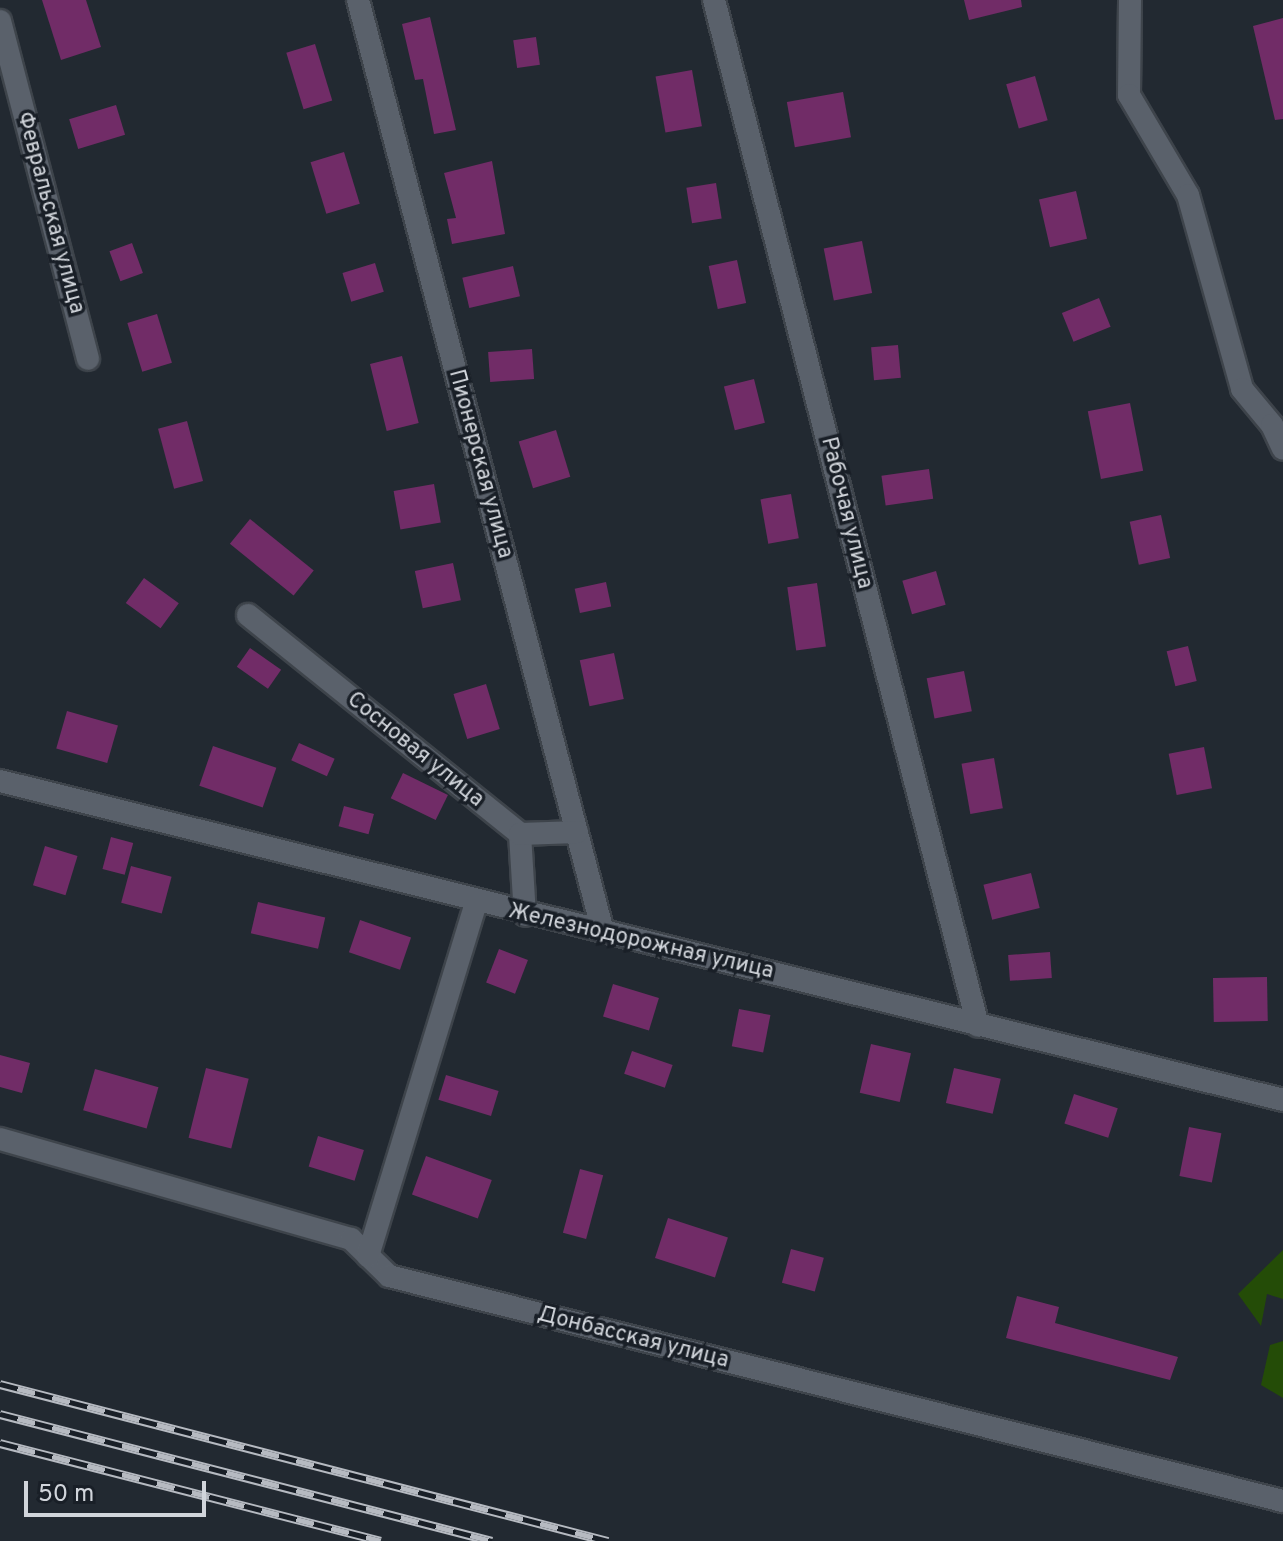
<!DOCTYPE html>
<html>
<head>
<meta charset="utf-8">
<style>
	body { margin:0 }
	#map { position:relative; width:1283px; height:1541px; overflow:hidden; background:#222931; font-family:Overpass,sans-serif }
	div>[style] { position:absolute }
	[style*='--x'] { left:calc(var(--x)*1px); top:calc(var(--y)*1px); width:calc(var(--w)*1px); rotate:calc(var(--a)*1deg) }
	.green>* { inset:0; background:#244c07 }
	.building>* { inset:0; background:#712c67; transform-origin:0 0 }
	.roads { filter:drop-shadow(2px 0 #3e444b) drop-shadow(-2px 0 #3e444b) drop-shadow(0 2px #3e444b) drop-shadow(0 -2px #3e444b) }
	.minor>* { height:22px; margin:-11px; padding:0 11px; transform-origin:11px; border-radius:11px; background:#5a616b }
	.tertiary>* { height:22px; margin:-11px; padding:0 11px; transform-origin:11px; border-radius:11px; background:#5a616b }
	.rail>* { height:9px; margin-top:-4.5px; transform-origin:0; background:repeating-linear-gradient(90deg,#191f27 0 18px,#b6bac1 0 36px); box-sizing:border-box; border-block:2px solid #b6bac1 }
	span { translate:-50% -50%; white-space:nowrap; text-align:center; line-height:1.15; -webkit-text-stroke:7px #191f27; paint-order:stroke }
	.street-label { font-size:22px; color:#d1d5db }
	.scale { position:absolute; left:24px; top:1481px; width:182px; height:36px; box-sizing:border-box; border:4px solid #d1d5db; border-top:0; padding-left:10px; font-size:24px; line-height:28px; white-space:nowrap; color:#d1d5db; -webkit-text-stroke:6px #191f27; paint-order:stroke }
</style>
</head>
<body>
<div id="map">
	<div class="green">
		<div style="clip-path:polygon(1283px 1250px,1283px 1299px,1267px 1294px,1261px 1326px,1238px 1294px)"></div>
		<div style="clip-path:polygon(1283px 1341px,1283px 1398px,1261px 1385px,1270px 1345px)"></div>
	</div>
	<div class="building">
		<div style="clip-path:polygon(42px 0,86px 0,101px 47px,61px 60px)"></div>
		<div style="clip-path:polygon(964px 0,1021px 0,1022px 7px,969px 20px)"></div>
		<div style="clip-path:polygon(430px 17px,456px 130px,434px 134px,423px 79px,415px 80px,402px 24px)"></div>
		<div style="clip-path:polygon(1283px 18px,1283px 119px,1275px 120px,1253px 26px)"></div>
		<div style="left:536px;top:37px;width:28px;height:23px;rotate:82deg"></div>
		<div style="left:315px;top:44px;width:59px;height:30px;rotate:73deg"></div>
		<div style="left:692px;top:70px;width:57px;height:37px;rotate:80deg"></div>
		<div style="left:1035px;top:76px;width:46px;height:30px;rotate:74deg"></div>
		<div style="left:843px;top:92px;width:46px;height:57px;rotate:80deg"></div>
		<div style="left:116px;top:105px;width:31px;height:49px;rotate:73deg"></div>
		<div style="left:344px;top:152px;width:54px;height:35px;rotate:73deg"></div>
		<div style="clip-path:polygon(492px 161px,505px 234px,452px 244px,447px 219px,456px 218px,444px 173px)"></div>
		<div style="left:716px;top:183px;width:36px;height:30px;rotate:81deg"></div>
		<div style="left:1076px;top:191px;width:49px;height:38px;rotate:77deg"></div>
		<div style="left:862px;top:241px;width:53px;height:39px;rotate:79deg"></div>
		<div style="left:132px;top:243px;width:32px;height:24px;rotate:70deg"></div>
		<div style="left:737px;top:260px;width:44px;height:29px;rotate:78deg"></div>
		<div style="left:375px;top:263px;width:30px;height:34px;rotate:73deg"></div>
		<div style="left:513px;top:266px;width:31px;height:52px;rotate:77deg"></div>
		<div style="left:1099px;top:298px;width:31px;height:40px;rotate:68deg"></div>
		<div style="left:157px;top:314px;width:51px;height:31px;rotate:73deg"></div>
		<div style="left:898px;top:345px;width:33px;height:27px;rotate:85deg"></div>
		<div style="left:532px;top:349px;width:30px;height:44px;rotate:86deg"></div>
		<div style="left:402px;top:356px;width:69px;height:33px;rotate:76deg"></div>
		<div style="left:754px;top:379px;width:45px;height:31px;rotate:76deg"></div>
		<div style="left:1130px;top:403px;width:69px;height:43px;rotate:79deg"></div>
		<div style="left:187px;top:421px;width:62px;height:30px;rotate:75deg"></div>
		<div style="left:556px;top:430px;width:49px;height:39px;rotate:73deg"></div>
		<div style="left:929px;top:469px;width:30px;height:48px;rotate:82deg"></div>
		<div style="left:434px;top:484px;width:39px;height:41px;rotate:80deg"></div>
		<div style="left:791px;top:494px;width:45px;height:31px;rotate:80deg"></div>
		<div style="left:1161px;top:515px;width:44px;height:32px;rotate:78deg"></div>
		<div style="left:250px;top:519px;width:82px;height:32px;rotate:39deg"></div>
		<div style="left:453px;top:563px;width:38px;height:39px;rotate:78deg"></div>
		<div style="left:936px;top:571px;width:35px;height:35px;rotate:74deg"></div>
		<div style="left:144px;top:578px;width:43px;height:31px;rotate:36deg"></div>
		<div style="left:606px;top:582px;width:25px;height:32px;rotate:78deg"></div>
		<div style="left:817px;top:583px;width:64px;height:30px;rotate:82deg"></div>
		<div style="left:1188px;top:646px;width:36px;height:22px;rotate:76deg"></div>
		<div style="left:250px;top:648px;width:38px;height:23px;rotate:35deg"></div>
		<div style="left:614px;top:653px;width:47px;height:35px;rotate:78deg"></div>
		<div style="left:964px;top:671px;width:41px;height:38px;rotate:79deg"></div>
		<div style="left:486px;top:684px;width:47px;height:34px;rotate:73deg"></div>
		<div style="left:67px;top:711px;width:53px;height:39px;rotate:16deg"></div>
		<div style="left:299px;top:743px;width:39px;height:19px;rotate:24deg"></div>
		<div style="left:213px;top:746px;width:67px;height:42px;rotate:19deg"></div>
		<div style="left:1204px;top:747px;width:42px;height:36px;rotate:79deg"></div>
		<div style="left:994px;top:758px;width:51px;height:33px;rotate:80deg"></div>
		<div style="left:403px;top:773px;width:50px;height:28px;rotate:26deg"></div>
		<div style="left:344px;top:806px;width:31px;height:21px;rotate:15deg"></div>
		<div style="left:111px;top:837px;width:23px;height:33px;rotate:15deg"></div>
		<div style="left:45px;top:846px;width:34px;height:41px;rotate:17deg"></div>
		<div style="left:131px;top:866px;width:42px;height:38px;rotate:15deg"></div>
		<div style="left:1031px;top:873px;width:36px;height:49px;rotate:76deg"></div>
		<div style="left:258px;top:902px;width:69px;height:32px;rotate:13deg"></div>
		<div style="left:360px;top:920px;width:54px;height:34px;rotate:19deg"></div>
		<div style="left:499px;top:949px;width:31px;height:36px;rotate:21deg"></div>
		<div style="left:1050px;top:952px;width:26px;height:42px;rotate:86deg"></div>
		<div style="left:1267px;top:977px;width:44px;height:54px;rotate:89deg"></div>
		<div style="left:613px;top:984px;width:48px;height:34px;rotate:17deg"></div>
		<div style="left:739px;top:1009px;width:32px;height:38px;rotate:11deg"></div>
		<div style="left:871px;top:1044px;width:41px;height:50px;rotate:13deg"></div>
		<div style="left:632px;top:1051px;width:43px;height:24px;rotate:19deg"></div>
		<div style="clip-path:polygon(0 1055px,30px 1063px,22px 1093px,0 1087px)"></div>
		<div style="left:206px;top:1068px;width:44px;height:72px;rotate:14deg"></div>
		<div style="left:954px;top:1068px;width:48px;height:36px;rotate:13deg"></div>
		<div style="left:95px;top:1069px;width:66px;height:43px;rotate:16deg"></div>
		<div style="left:446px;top:1075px;width:55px;height:26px;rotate:17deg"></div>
		<div style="left:1074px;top:1094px;width:46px;height:31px;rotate:18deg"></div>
		<div style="left:1189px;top:1127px;width:33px;height:50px;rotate:11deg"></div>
		<div style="left:318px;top:1136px;width:48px;height:32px;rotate:17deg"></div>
		<div style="left:426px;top:1156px;width:70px;height:41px;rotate:20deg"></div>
		<div style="left:580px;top:1169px;width:24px;height:66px;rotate:15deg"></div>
		<div style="left:668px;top:1218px;width:63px;height:42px;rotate:18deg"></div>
		<div style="left:791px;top:1249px;width:34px;height:35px;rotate:15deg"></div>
		<div style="clip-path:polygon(1017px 1296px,1059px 1307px,1055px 1323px,1178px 1357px,1170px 1380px,1006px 1338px)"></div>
	</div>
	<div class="roads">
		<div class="minor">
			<div style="--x:358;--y:0;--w:960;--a:75.27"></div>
			<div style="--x:714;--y:0;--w:1059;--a:75.57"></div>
			<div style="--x:1130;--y:0;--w:95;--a:90.6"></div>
			<div style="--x:1129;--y:95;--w:116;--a:59.5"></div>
			<div style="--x:1188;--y:195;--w:201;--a:74.4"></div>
			<div style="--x:1242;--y:389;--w:47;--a:50.2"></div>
			<div style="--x:1272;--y:425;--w:26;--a:65"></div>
			<div style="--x:0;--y:21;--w:349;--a:75.4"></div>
			<div style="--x:248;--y:615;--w:349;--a:38.8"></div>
			<div style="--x:520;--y:834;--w:81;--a:86.5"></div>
			<div style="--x:520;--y:834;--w:57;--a:-2"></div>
			<div style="--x:0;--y:1139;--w:365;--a:15.9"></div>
			<div style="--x:351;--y:1239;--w:53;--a:44.2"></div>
			<div style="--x:389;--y:1276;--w:922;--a:14.13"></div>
			<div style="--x:368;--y:1256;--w:370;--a:-73"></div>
		</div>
		<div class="tertiary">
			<div style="--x:0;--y:781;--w:1322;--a:13.96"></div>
		</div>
	</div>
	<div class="rail">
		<div style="--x:0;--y:1384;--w:628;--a:14.48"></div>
		<div style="--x:0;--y:1414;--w:508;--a:14.47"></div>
		<div style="--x:0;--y:1443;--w:393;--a:14.4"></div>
	</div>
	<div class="street-label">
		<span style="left:50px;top:213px;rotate:75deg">Февральская улица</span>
		<span style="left:480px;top:464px;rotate:75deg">Пионерская улица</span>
		<span style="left:846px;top:513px;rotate:76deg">Рабочая улица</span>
		<span style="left:415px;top:750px;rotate:39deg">Сосновая улица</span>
		<span style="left:641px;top:942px;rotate:13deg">Железнодорожная улица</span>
		<span style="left:633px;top:1338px;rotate:14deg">Донбасская улица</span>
	</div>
	<div class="scale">50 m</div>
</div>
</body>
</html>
